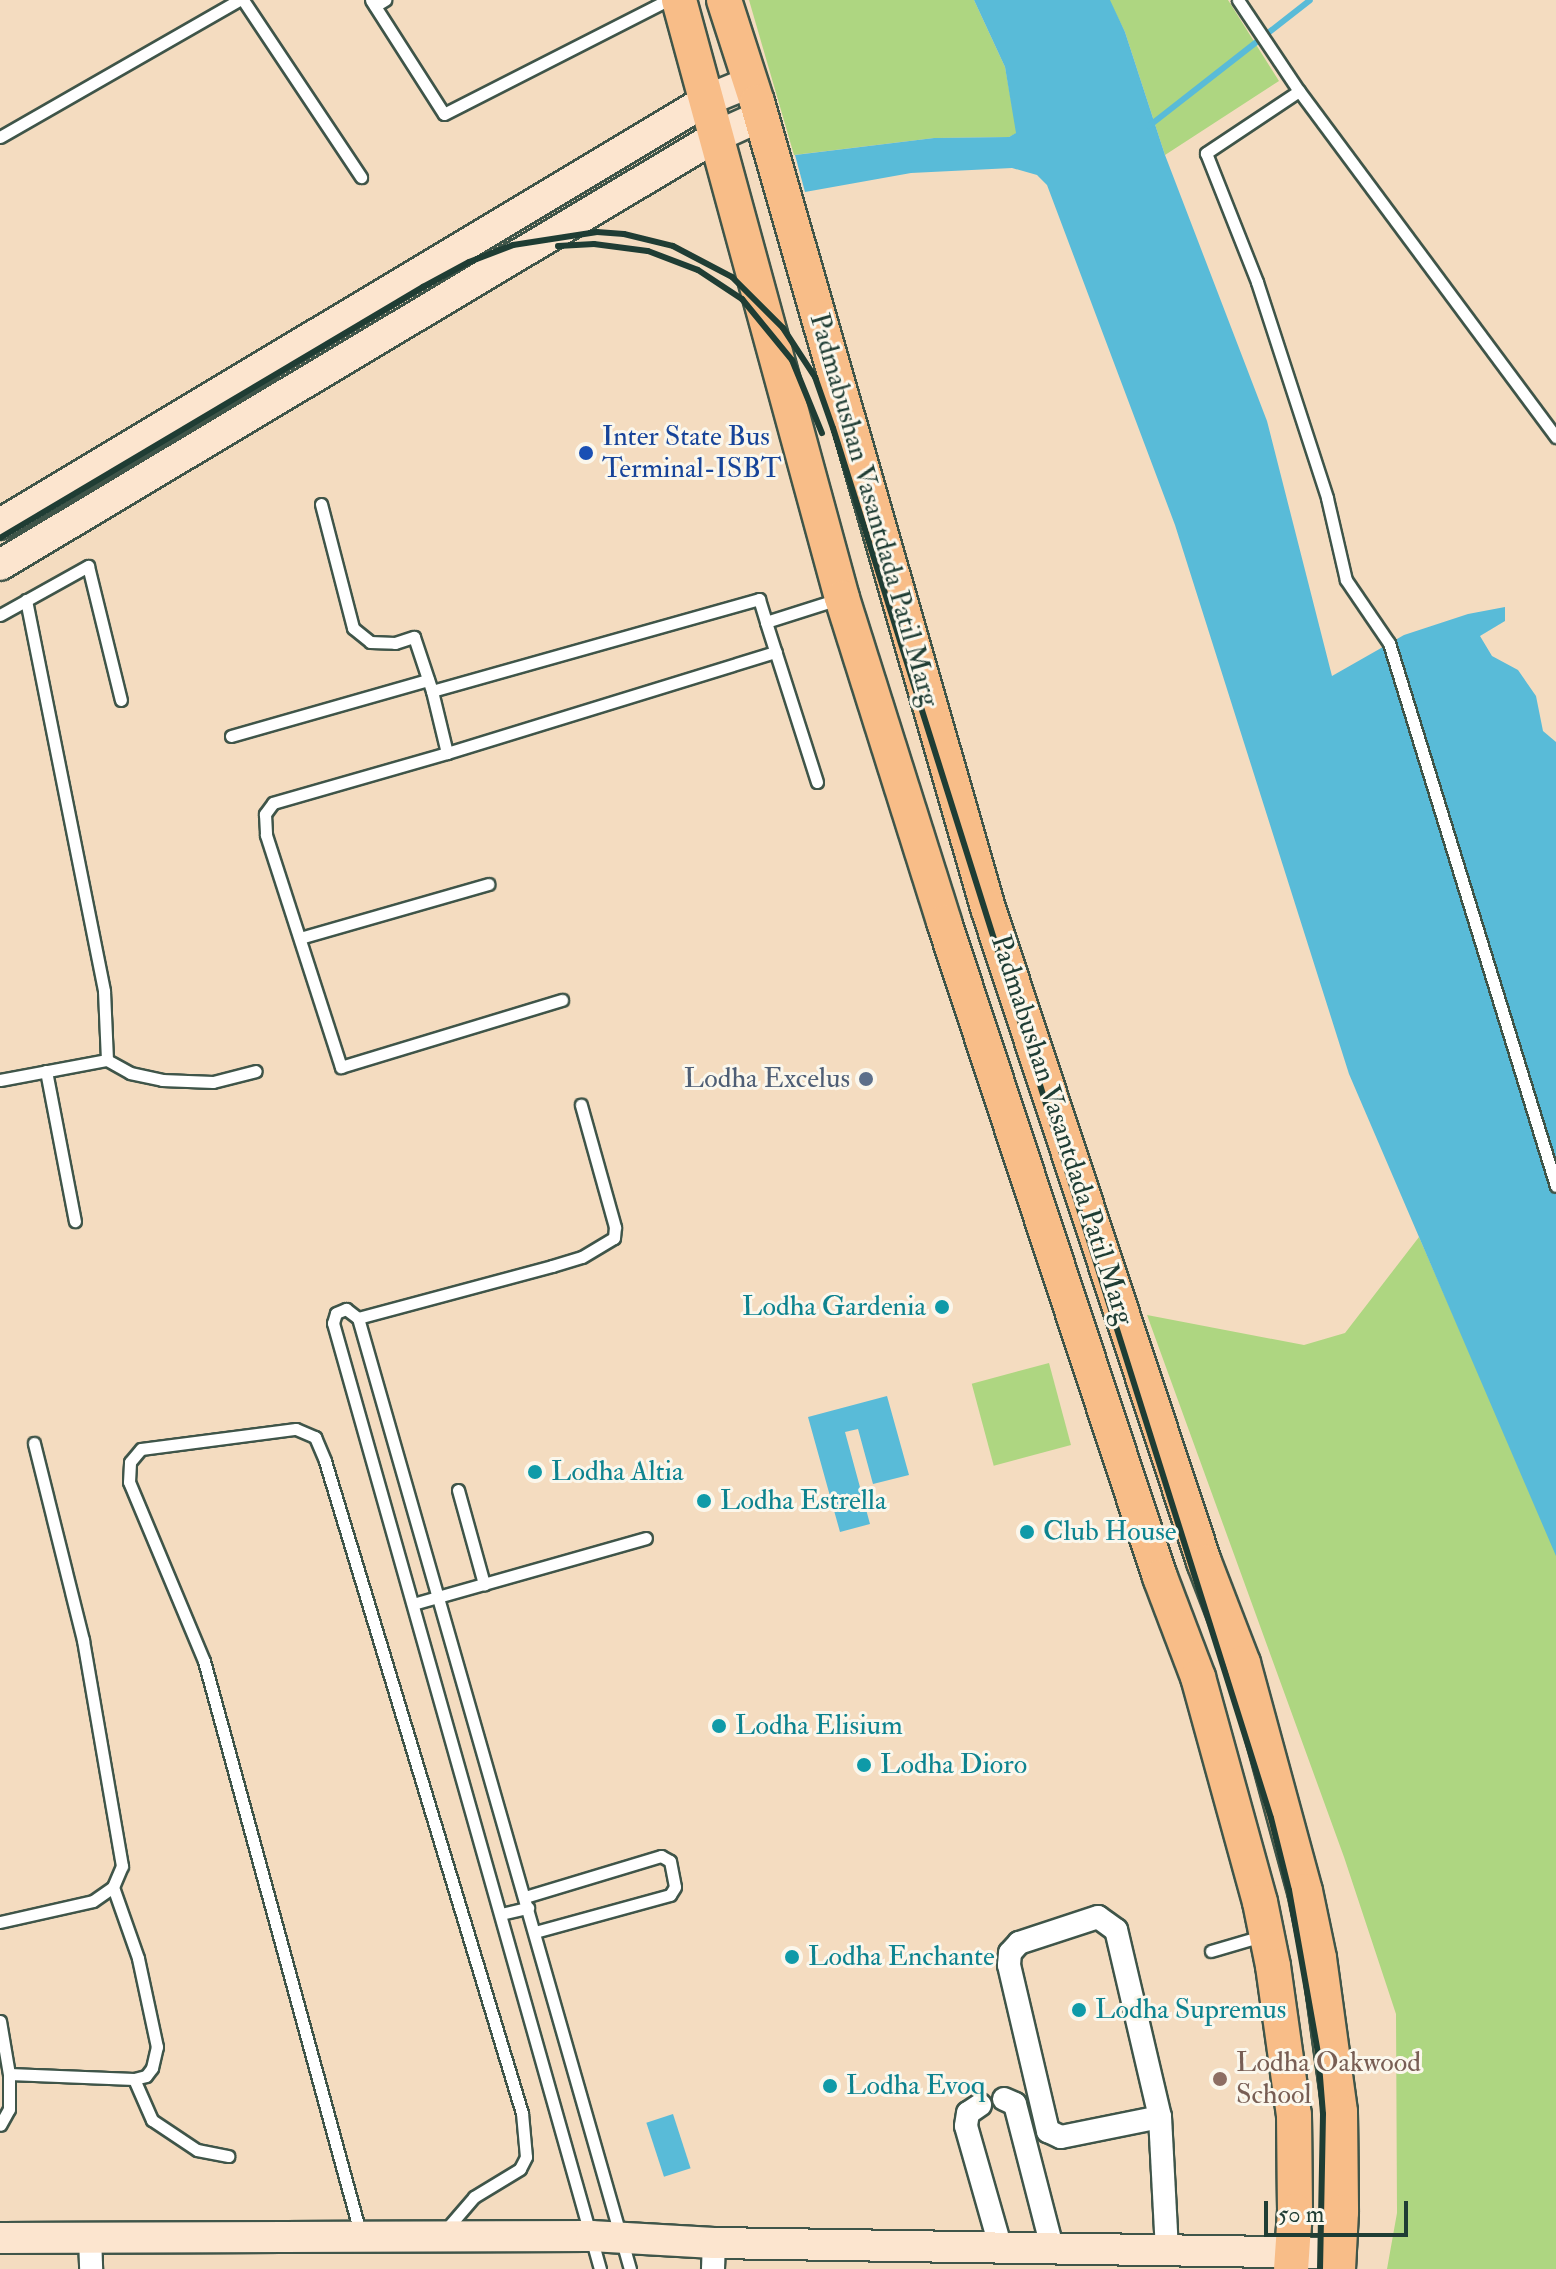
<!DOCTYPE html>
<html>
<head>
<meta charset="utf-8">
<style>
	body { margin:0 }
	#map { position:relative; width:1556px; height:2269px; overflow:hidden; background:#f4dcc0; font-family:"IM FELL Double Pica",serif }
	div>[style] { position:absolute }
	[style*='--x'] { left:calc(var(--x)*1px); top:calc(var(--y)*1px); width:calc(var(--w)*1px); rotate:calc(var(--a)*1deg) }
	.green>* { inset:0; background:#aed681; transform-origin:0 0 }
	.water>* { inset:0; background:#59bbd8; transform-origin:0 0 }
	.stream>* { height:6px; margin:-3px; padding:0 3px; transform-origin:3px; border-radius:3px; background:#59bbd8 }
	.roads { filter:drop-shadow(2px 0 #3f5549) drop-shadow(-2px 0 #3f5549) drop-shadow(0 2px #3f5549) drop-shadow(0 -2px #3f5549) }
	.lane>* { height:11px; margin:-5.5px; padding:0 5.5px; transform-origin:5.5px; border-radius:5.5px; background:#fff }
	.street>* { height:22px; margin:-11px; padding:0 11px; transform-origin:11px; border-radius:11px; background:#fff }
	.secondary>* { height:30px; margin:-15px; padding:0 15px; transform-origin:15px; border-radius:15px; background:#fce5cf }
	.primary>* { height:34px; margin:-17px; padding:0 17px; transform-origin:17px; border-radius:17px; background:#f8bd88 }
	.rail>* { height:6px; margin:-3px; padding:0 3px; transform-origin:3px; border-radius:3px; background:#1f3d34 }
	.dots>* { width:22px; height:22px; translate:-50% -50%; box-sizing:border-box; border:4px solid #fbf7ec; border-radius:50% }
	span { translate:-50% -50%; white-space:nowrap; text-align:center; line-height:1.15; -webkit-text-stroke:6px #fbf7ec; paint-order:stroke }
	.transit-label { font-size:28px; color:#164399 }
	.left { translate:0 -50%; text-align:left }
	.street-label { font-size:28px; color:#1f3d34 }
	.service-label { font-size:28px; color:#4e5e75 }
	.right { translate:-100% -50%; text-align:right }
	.culture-label { font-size:28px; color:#0d838f }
	.education-label { font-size:28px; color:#785e54 }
	.scale { position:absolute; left:1264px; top:2201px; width:144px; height:36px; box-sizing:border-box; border:4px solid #1f3d34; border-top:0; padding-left:10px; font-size:24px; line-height:28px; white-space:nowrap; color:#1f3d34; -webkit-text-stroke:6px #fbf7ec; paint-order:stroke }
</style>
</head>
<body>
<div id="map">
	<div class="green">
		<div style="clip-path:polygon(749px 0,974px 0,1005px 67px,1017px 133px,1009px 137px,934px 138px,794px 155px)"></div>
		<div style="clip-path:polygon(1109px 0,1228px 0,1279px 81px,1165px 155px,1125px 32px)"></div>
		<div style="clip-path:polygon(1419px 1237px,1556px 1550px,1556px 2269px,1387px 2269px,1397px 2213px,1396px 2014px,1344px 1857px,1147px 1315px,1304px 1345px,1345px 1333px)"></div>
		<div style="left:1049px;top:1363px;width:85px;height:80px;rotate:75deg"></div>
	</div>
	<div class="water">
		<div style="clip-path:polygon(974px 0,1110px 0,1125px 32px,1165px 155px,1267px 421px,1332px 676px,1404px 635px,1468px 614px,1505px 607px,1505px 621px,1480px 636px,1492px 656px,1518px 670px,1536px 696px,1543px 731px,1556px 742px,1556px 1556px,1349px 1074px,1175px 525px,1047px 185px,1037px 175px,1012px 168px,911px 173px,805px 192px,795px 155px,934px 138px,1009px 137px,1016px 133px,1005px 67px)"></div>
		<div style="clip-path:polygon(887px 1396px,909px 1475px,873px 1484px,858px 1429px,845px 1432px,870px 1524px,840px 1532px,808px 1417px)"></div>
		<div style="left:673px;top:2114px;width:57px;height:28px;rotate:72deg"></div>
	</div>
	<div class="stream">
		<div style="--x:1149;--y:126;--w:204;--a:-38"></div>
	</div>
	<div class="roads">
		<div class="lane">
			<div style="--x:243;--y:0;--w:213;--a:56.3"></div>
			<div style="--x:371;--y:0;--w:135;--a:57.4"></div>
			<div style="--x:444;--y:114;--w:251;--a:-27"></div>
			<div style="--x:1238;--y:0;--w:110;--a:56.2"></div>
			<div style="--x:1299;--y:91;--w:431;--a:53.4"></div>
			<div style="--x:375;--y:6;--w:12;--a:-31"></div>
			<div style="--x:1299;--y:91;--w:112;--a:146.3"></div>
			<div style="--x:1206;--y:153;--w:139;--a:68.4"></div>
			<div style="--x:1257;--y:282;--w:227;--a:72"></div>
			<div style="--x:1327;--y:498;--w:84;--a:77"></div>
			<div style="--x:1346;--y:580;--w:76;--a:55.7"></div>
			<div style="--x:1389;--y:643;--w:568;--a:72.9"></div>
			<div style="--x:0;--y:137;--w:275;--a:-29.8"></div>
			<div style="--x:321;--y:504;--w:128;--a:75.5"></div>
			<div style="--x:353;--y:628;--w:22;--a:39"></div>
			<div style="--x:370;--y:642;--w:25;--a:2"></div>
			<div style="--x:395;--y:643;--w:20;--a:-18"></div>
			<div style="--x:414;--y:637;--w:57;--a:71.6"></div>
			<div style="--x:432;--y:691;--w:340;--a:-15.7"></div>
			<div style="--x:759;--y:599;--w:24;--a:73"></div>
			<div style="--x:26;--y:600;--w:399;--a:78.7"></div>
			<div style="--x:104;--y:991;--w:69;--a:87.5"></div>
			<div style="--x:0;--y:615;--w:101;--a:-29.1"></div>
			<div style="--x:88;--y:566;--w:138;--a:76.2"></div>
			<div style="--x:432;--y:691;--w:64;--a:76.4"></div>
			<div style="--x:447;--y:753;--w:344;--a:-17.1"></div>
			<div style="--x:231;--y:736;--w:205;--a:-15.9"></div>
			<div style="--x:447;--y:753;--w:181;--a:164"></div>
			<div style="--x:273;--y:803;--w:14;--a:126"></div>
			<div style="--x:265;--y:814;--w:21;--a:87"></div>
			<div style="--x:266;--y:835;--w:244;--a:72.1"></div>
			<div style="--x:341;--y:1067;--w:231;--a:-16.9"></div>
			<div style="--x:817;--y:782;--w:168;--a:-107.7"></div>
			<div style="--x:766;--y:622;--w:76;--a:-17.7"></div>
			<div style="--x:300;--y:938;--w:196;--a:-16"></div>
			<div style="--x:46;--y:1071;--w:153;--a:79.1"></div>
			<div style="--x:0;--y:1080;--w:109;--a:-10.6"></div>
			<div style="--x:107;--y:1060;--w:26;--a:29"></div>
			<div style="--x:130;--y:1073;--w:33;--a:12"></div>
			<div style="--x:162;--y:1080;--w:51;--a:2.2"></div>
			<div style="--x:213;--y:1082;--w:44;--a:-14.3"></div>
			<div style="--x:358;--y:1318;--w:201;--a:-15"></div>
			<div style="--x:552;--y:1266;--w:31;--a:-17"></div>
			<div style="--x:582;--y:1257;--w:37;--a:-31"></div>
			<div style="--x:614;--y:1238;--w:11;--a:-85"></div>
			<div style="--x:615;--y:1227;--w:127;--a:-105.6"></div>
			<div style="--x:458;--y:1490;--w:98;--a:74.5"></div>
			<div style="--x:413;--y:1604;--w:242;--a:-15.8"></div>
			<div style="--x:525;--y:1897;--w:142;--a:-16.8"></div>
			<div style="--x:661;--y:1856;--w:10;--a:29"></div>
			<div style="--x:670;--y:1861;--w:26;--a:79"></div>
			<div style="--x:675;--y:1887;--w:9;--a:122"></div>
			<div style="--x:670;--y:1895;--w:140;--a:164.7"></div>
			<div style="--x:501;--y:1914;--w:28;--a:-13"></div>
			<div style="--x:0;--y:1922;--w:95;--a:-12.7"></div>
			<div style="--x:93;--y:1901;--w:24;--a:-35"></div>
			<div style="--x:113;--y:1887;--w:23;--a:-67"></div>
			<div style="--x:122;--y:1866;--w:229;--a:-99.8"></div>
			<div style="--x:83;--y:1640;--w:203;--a:-104"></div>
			<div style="--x:1211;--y:1951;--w:53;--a:-16.4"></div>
			<div style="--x:0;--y:2021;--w:54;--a:80.4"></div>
			<div style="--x:9;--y:2074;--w:35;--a:90"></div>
			<div style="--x:9;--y:2109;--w:18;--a:119"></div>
			<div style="--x:9;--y:2074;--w:125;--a:2.3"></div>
			<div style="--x:134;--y:2079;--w:12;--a:-14"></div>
			<div style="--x:146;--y:2076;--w:10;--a:-53"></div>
			<div style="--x:152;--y:2068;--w:22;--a:-77"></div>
			<div style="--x:157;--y:2047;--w:91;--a:-102.1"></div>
			<div style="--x:138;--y:1958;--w:75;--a:-109.4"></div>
			<div style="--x:134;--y:2079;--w:45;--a:66.3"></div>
			<div style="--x:152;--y:2120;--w:54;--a:33.7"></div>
			<div style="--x:197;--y:2150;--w:32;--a:11"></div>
			<div style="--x:361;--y:2236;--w:596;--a:-105.27"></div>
			<div style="--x:204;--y:1661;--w:194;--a:-112.7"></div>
			<div style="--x:129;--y:1482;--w:20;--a:-87"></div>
			<div style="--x:130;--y:1462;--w:17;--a:-50"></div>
			<div style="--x:141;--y:1449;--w:156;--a:-7.4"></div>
			<div style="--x:296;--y:1429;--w:21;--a:23"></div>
			<div style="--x:315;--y:1437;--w:26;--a:67"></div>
			<div style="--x:325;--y:1461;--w:681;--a:73.19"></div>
			<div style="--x:522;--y:2113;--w:44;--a:84.8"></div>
			<div style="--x:526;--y:2157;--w:13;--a:117"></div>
			<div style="--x:520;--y:2169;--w:54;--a:148.7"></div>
			<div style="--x:474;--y:2197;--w:48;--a:130.7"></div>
			<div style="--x:600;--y:2269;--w:983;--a:-105.76"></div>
			<div style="--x:333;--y:1323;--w:10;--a:-73"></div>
			<div style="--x:336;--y:1313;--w:11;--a:-22"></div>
			<div style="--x:346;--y:1309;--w:15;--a:37"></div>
			<div style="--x:358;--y:1318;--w:989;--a:74.04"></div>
		</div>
		<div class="street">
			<div style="--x:1004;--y:2099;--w:12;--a:24"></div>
			<div style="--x:1015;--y:2104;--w:148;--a:75.5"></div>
			<div style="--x:980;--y:2105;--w:14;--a:146"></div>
			<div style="--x:968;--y:2113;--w:13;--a:99"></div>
			<div style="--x:966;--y:2126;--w:124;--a:74.1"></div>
			<div style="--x:1160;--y:2117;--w:192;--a:-103.2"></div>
			<div style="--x:1116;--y:1930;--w:22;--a:-144"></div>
			<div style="--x:1098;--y:1917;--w:83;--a:161.8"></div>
			<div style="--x:1019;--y:1943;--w:13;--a:132"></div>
			<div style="--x:1010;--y:1953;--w:12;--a:95"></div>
			<div style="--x:1009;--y:1965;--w:171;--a:76.8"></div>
			<div style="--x:1048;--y:2131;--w:14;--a:25"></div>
			<div style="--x:1061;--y:2137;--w:101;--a:-11.4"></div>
			<div style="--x:1160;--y:2117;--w:132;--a:87"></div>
			<div style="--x:90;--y:2236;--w:33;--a:88"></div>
			<div style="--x:713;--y:2269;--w:26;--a:-88"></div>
		</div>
		<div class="secondary">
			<div style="--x:0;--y:524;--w:824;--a:-30.95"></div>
			<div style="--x:707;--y:100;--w:48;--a:-22.2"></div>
			<div style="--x:0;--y:565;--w:836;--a:-30.89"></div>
			<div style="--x:717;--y:136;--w:48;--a:-24.4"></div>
			<div style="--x:0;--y:2238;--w:591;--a:-0.19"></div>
			<div style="--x:591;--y:2236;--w:123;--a:3.3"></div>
			<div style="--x:714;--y:2243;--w:625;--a:0.92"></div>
		</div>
		<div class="primary">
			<div style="--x:679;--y:0;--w:620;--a:74.75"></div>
			<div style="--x:842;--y:598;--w:340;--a:72.5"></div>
			<div style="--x:944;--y:922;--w:690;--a:71.75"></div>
			<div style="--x:1160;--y:1577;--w:107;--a:69.2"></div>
			<div style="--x:1198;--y:1677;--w:233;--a:74.6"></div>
			<div style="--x:1260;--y:1902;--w:65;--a:78.5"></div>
			<div style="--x:1273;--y:1966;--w:150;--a:82"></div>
			<div style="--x:1294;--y:2115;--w:96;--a:89.4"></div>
			<div style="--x:1295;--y:2211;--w:58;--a:93.9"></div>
			<div style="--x:724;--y:0;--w:107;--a:72.1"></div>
			<div style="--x:757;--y:102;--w:838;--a:74.01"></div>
			<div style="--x:988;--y:908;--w:689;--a:71.72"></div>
			<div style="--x:1204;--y:1562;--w:108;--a:68.9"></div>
			<div style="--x:1243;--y:1663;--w:236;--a:74.8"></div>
			<div style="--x:1305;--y:1891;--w:68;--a:78.2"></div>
			<div style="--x:1319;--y:1958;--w:155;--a:82.2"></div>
			<div style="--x:1340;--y:2112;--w:100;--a:89.4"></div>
			<div style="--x:1341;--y:2212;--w:57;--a:93"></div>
		</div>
	</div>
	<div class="rail">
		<div style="--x:558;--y:246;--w:36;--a:-3"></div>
		<div style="--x:594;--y:244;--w:54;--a:7.4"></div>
		<div style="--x:648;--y:251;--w:53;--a:20.8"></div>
		<div style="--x:698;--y:270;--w:53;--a:33.4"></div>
		<div style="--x:742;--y:299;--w:79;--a:50.7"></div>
		<div style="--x:792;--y:360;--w:79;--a:67.7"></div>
		<div style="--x:0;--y:538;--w:492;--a:-30.7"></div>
		<div style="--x:423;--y:287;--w:52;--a:-28.5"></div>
		<div style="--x:469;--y:262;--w:47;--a:-21.1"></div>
		<div style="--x:513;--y:245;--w:85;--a:-8.8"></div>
		<div style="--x:597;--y:232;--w:27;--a:4"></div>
		<div style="--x:624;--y:234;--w:50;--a:13.8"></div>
		<div style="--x:673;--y:246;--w:67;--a:27.7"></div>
		<div style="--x:732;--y:277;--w:72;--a:45"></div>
		<div style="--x:783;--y:328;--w:59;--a:56.9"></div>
		<div style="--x:815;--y:377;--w:54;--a:70.6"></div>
		<div style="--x:833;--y:428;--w:1457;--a:72.51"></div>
		<div style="--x:1271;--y:1818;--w:74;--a:76"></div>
		<div style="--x:1289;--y:1890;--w:165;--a:79.9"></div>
		<div style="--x:1318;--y:2052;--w:62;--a:85.4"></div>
		<div style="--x:1323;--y:2114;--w:155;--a:91.1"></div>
	</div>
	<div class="dots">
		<div style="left:586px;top:453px;background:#1a4fb4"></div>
		<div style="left:866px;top:1079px;background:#5c6f8a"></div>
		<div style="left:942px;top:1307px;background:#0f9aa8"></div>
		<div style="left:535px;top:1472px;background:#0f9aa8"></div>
		<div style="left:704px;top:1501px;background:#0f9aa8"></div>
		<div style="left:1027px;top:1532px;background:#0f9aa8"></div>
		<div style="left:719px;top:1726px;background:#0f9aa8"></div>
		<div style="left:864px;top:1765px;background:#0f9aa8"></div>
		<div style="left:792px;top:1957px;background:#0f9aa8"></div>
		<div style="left:1079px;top:2010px;background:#0f9aa8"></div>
		<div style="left:1220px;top:2079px;background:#8d6e63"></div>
		<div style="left:830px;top:2086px;background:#0f9aa8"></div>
	</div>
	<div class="transit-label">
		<span class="left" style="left:602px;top:453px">Inter State Bus<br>Terminal-ISBT</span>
	</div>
	<div class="street-label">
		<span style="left:874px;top:510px;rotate:74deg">Padmabushan Vasantdada Patil Marg</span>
		<span style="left:1062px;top:1130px;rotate:72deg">Padmabushan Vasantdada Patil Marg</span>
	</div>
	<div class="service-label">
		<span class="right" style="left:850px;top:1079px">Lodha Excelus</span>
	</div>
	<div class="culture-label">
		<span class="right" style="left:926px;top:1307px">Lodha Gardenia</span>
		<span class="left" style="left:551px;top:1472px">Lodha Altia</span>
		<span class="left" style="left:720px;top:1501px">Lodha Estrella</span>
		<span class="left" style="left:1043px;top:1532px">Club House</span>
		<span class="left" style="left:735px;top:1726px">Lodha Elisium</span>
		<span class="left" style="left:880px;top:1765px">Lodha Dioro</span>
		<span class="left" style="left:808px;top:1957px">Lodha Enchante</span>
		<span class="left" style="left:1095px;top:2010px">Lodha Supremus</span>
		<span class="left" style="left:846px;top:2086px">Lodha Evoq</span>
	</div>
	<div class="education-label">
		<span class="left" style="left:1236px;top:2079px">Lodha Oakwood<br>School</span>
	</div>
	<div class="scale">50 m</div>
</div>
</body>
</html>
